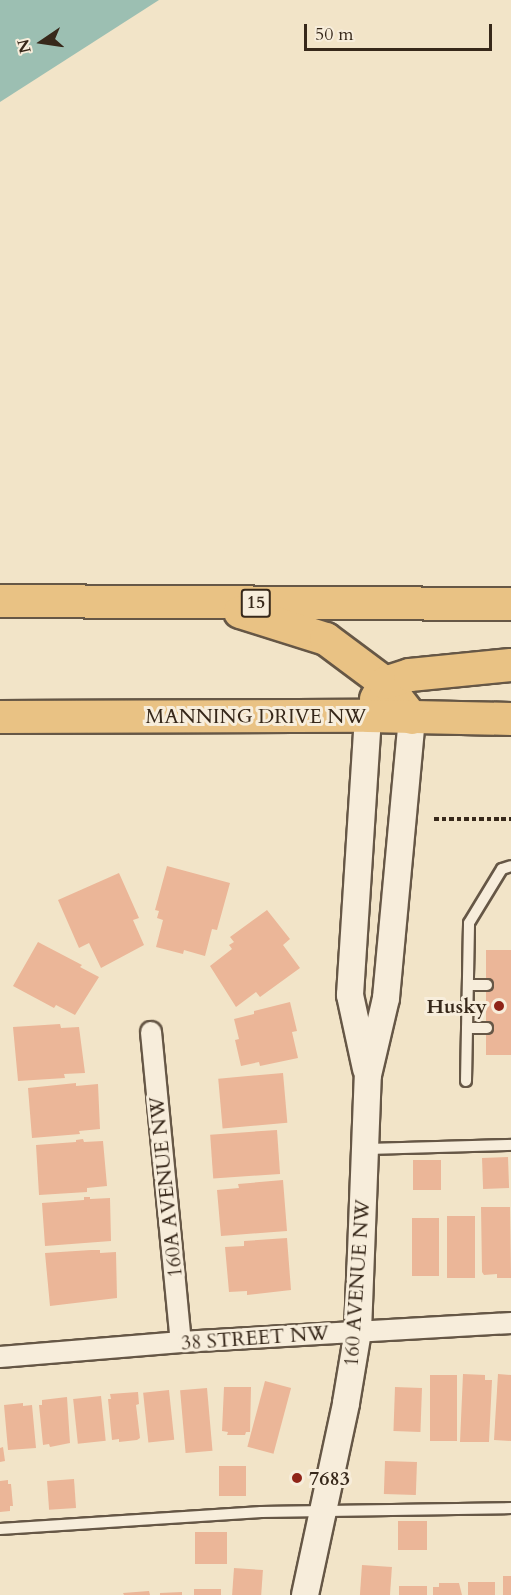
<!DOCTYPE html>
<html>
<head>
<meta charset="utf-8">
<style>
	body { margin:0 }
	#map { position:relative; width:511px; height:1595px; overflow:hidden; background:#f2e4c8; font-family:Cardo,serif }
	div>[style] { position:absolute }
	[style*='--x'] { left:calc(var(--x)*1px); top:calc(var(--y)*1px); width:calc(var(--w)*1px); rotate:calc(var(--a)*1deg) }
	.water>* { inset:0; background:#9cbfb2 }
	.building>* { inset:0; background:#ebb698; transform-origin:0 0 }
	.path>* { height:4px; margin-top:-2px; transform-origin:0; background:repeating-linear-gradient(90deg,#37281a 0 4.5px,transparent 0 7.5px) }
	.roads { filter:drop-shadow(2px 0 #665746) drop-shadow(-2px 0 #665746) drop-shadow(0 2px #665746) drop-shadow(0 -2px #665746) }
	.service>* { height:10px; margin:-5px; padding:0 5px; transform-origin:5px; border-radius:5px; background:#f7eddb }
	.minor>* { height:20px; margin:-10px; padding:0 10px; transform-origin:10px; border-radius:10px; background:#f7eddb }
	.tertiary>* { height:26px; margin:-13px; padding:0 13px; transform-origin:13px; border-radius:13px; background:#f7eddb }
	.primary>* { height:32px; margin:-16px; padding:0 16px; transform-origin:16px; border-radius:16px; background:#e9c284 }
	.dots>* { width:16px; height:16px; translate:-50% -50%; box-sizing:border-box; border:3px solid #f7eddb; border-radius:50% }
	span { translate:-50% -50%; white-space:nowrap; text-align:center; line-height:1.15; -webkit-text-stroke:6px #f7eddb; paint-order:stroke }
	.shield-label span { padding:2px 4px; background:#f7eddb; border:2px solid; border-radius:4px; -webkit-text-stroke-width:0 }
	.shield-label { font-size:18px; color:#37281a; font-weight:700 }
	.street-label { font-size:20px; color:#37281a }
	.poi-label { font-size:20px; color:#37281a; font-weight:700 }
	.right { translate:-100% -50%; text-align:right }
	.left { translate:0 -50%; text-align:left }
	.north { position:absolute; left:12px; top:12px; width:60px; height:60px; -webkit-text-stroke:4px #f7eddb; paint-order:stroke; rotate:257deg; font-size:16px; font-weight:700; line-height:24px; text-align:center; color:#37281a }
	.north::after { content:''; display:block; margin:auto; width:21px; height:27px; background:#37281a; clip-path:polygon(50% 0,100% 100%,50% 72%,0 100%) }
	.scale { position:absolute; left:304px; top:24px; width:188px; height:27px; box-sizing:border-box; border:3px solid #37281a; border-top:0; padding-left:8px; font-size:18px; line-height:21px; white-space:nowrap; color:#37281a; -webkit-text-stroke:4px #f7eddb; paint-order:stroke }
</style>
</head>
<body>
<div id="map">
	<div class="water">
		<div style="clip-path:polygon(0 0,159px 0,0 102px)"></div>
	</div>
	<div class="building">
		<div style="clip-path:polygon(167px 866px,230px 883px,217px 930px,212px 929px,205px 956px,184px 950px,183px 954px,156px 947px,163px 920px,157px 918px,159px 911px,155px 910px)"></div>
		<div style="clip-path:polygon(119px 873px,139px 918px,133px 920px,144px 945px,101px 968px,89px 943px,79px 948px,58px 900px)"></div>
		<div style="clip-path:polygon(267px 910px,290px 939px,283px 945px,300px 968px,260px 997px,256px 992px,236px 1007px,210px 966px,232px 949px,229px 945px,234px 942px,230px 937px)"></div>
		<div style="clip-path:polygon(38px 942px,82px 965px,80px 967px,99px 977px,75px 1015px,56px 1005px,54px 1008px,13px 986px)"></div>
		<div style="left:486px;top:950px;width:25px;height:105px"></div>
		<div style="clip-path:polygon(290px 1002px,297px 1031px,292px 1032px,298px 1058px,260px 1066px,259px 1062px,241px 1066px,235px 1040px,239px 1039px,234px 1019px,254px 1014px,254px 1011px)"></div>
		<div style="clip-path:polygon(60px 1024px,61px 1028px,79px 1027px,85px 1073px,64px 1074px,65px 1078px,18px 1081px,13px 1027px)"></div>
		<div style="left:283px;top:1073px;width:50px;height:65px;rotate:85deg"></div>
		<div style="clip-path:polygon(76px 1083px,76px 1086px,98px 1084px,100px 1129px,79px 1131px,80px 1134px,32px 1138px,28px 1088px)"></div>
		<div style="left:277px;top:1130px;width:44px;height:67px;rotate:86deg"></div>
		<div style="clip-path:polygon(83px 1139px,84px 1142px,103px 1141px,107px 1186px,87px 1188px,87px 1192px,39px 1195px,36px 1145px,76px 1142px,76px 1140px)"></div>
		<div style="left:508px;top:1157px;width:31px;height:26px;rotate:88deg"></div>
		<div style="left:413px;top:1160px;width:28px;height:30px"></div>
		<div style="clip-path:polygon(283px 1180px,287px 1231px,221px 1236px,217px 1190px,239px 1188px,238px 1184px)"></div>
		<div style="clip-path:polygon(84px 1197px,90px 1197px,90px 1199px,110px 1198px,111px 1241px,45px 1246px,42px 1203px,84px 1200px)"></div>
		<div style="clip-path:polygon(481px 1207px,510px 1207px,511px 1278px,497px 1278px,497px 1274px,484px 1275px,482px 1272px)"></div>
		<div style="left:447px;top:1216px;width:28px;height:62px"></div>
		<div style="left:412px;top:1218px;width:27px;height:58px"></div>
		<div style="clip-path:polygon(287px 1238px,291px 1290px,247px 1295px,247px 1291px,229px 1292px,225px 1247px,244px 1246px,244px 1241px)"></div>
		<div style="clip-path:polygon(91px 1250px,100px 1250px,100px 1253px,116px 1252px,117px 1298px,50px 1306px,45px 1253px)"></div>
		<div style="clip-path:polygon(463px 1374px,485px 1375px,485px 1380px,492px 1380px,489px 1442px,460px 1442px)"></div>
		<div style="clip-path:polygon(498px 1374px,511px 1375px,511px 1441px,494px 1440px)"></div>
		<div style="left:430px;top:1375px;width:27px;height:66px"></div>
		<div style="left:265px;top:1381px;width:27px;height:68px;rotate:15deg"></div>
		<div style="clip-path:polygon(224px 1387px,251px 1387px,250px 1432px,246px 1432px,245px 1435px,227px 1435px,228px 1432px,222px 1431px)"></div>
		<div style="left:395px;top:1387px;width:27px;height:44px;rotate:2deg"></div>
		<div style="left:207px;top:1388px;width:63px;height:27px;rotate:85deg"></div>
		<div style="left:169px;top:1390px;width:50px;height:26px;rotate:84deg"></div>
		<div style="clip-path:polygon(138px 1392px,139px 1404px,136px 1405px,140px 1438px,137px 1440px,119px 1442px,119px 1439px,112px 1440px,108px 1399px,111px 1399px,110px 1394px)"></div>
		<div style="left:101px;top:1396px;width:45px;height:28px;rotate:84deg"></div>
		<div style="clip-path:polygon(67px 1397px,70px 1443px,50px 1447px,49px 1444px,43px 1445px,39px 1405px,42px 1405px,42px 1400px)"></div>
		<div style="clip-path:polygon(23px 1403px,23px 1406px,32px 1405px,36px 1448px,8px 1450px,4px 1405px)"></div>
		<div style="clip-path:polygon(3px 1447px,5px 1461px,0 1462px,0 1448px)"></div>
		<div style="left:385px;top:1461px;width:32px;height:33px;rotate:2deg"></div>
		<div style="left:219px;top:1466px;width:27px;height:30px"></div>
		<div style="left:74px;top:1479px;width:29px;height:27px;rotate:86deg"></div>
		<div style="clip-path:polygon(8px 1480px,8px 1484px,11px 1484px,13px 1506px,10px 1506px,10px 1511px,0 1512px,0 1481px)"></div>
		<div style="left:398px;top:1521px;width:29px;height:29px"></div>
		<div style="left:227px;top:1532px;width:32px;height:32px;rotate:90deg"></div>
		<div style="left:362px;top:1565px;width:30px;height:30px;rotate:4deg"></div>
		<div style="left:234px;top:1568px;width:29px;height:27px;rotate:4deg"></div>
		<div style="left:503px;top:1576px;width:8px;height:19px"></div>
		<div style="left:468px;top:1582px;width:27px;height:13px"></div>
		<div style="clip-path:polygon(439px 1583px,459px 1583px,462px 1595px,433px 1595px,433px 1587px,439px 1587px)"></div>
		<div style="left:399px;top:1586px;width:28px;height:9px"></div>
		<div style="left:194px;top:1589px;width:27px;height:6px"></div>
		<div style="clip-path:polygon(149px 1591px,150px 1595px,124px 1595px,123px 1593px)"></div>
		<div style="clip-path:polygon(182px 1592px,182px 1595px,160px 1595px,160px 1593px)"></div>
	</div>
	<div class="path">
		<div style="--x:434;--y:819;--w:77;--a:0"></div>
	</div>
	<div class="roads">
		<div class="service">
			<div style="--x:468;--y:985;--w:19;--a:0"></div>
			<div style="--x:467;--y:1028;--w:20;--a:0"></div>
			<div style="--x:466;--y:1081;--w:158;--a:-88.9"></div>
			<div style="--x:469;--y:923;--w:63;--a:-58.6"></div>
			<div style="--x:502;--y:869;--w:9;--a:-18"></div>
			<div style="--x:364;--y:1149;--w:147;--a:-1.6"></div>
			<div style="--x:0;--y:1529;--w:262;--a:-3.7"></div>
			<div style="--x:261;--y:1512;--w:250;--a:-0.9"></div>
		</div>
		<div class="minor">
			<div style="--x:151;--y:1032;--w:311;--a:84.5"></div>
			<div style="--x:0;--y:1357;--w:182;--a:-4.7"></div>
			<div style="--x:181;--y:1342;--w:331;--a:-3.3"></div>
		</div>
		<div class="tertiary">
			<div style="--x:366;--y:1069;--w:76;--a:-102.2"></div>
			<div style="--x:350;--y:995;--w:280;--a:-86.3"></div>
			<div style="--x:305;--y:1595;--w:196;--a:-77.9"></div>
			<div style="--x:346;--y:1403;--w:73;--a:-80.5"></div>
			<div style="--x:358;--y:1331;--w:256;--a:-87.8"></div>
			<div style="--x:368;--y:1075;--w:79;--a:-76.8"></div>
			<div style="--x:386;--y:998;--w:281;--a:-84.7"></div>
		</div>
		<div class="primary">
			<div style="--x:0;--y:601;--w:511;--a:0.34"></div>
			<div style="--x:240;--y:612;--w:90;--a:17.4"></div>
			<div style="--x:326;--y:639;--w:74;--a:36.7"></div>
			<div style="--x:385;--y:683;--w:44;--a:52.4"></div>
			<div style="--x:376;--y:699;--w:18;--a:-61"></div>
			<div style="--x:385;--y:683;--w:26;--a:-18"></div>
			<div style="--x:410;--y:675;--w:101;--a:-5.7"></div>
			<div style="--x:0;--y:717;--w:368;--a:-0.2"></div>
			<div style="--x:368;--y:716;--w:143;--a:1.2"></div>
		</div>
	</div>
	<div class="dots">
		<div style="left:499px;top:1006px;background:#8f2418"></div>
		<div style="left:297px;top:1478px;background:#8f2418"></div>
	</div>
	<div class="shield-label">
		<span style="left:256px;top:603px">15</span>
	</div>
	<div class="street-label">
		<span style="left:256px;top:716px">MANNING DRIVE NW</span>
		<span style="left:166px;top:1187px;rotate:-96deg">160A AVENUE NW</span>
		<span style="left:357px;top:1283px;rotate:-86deg">160 AVENUE NW</span>
		<span style="left:255px;top:1338px;rotate:-4deg">38 STREET NW</span>
	</div>
	<div class="poi-label">
		<span class="right" style="left:487px;top:1006px">Husky</span>
		<span class="left" style="left:309px;top:1478px">7683</span>
	</div>
	<div class="north">N</div>
	<div class="scale">50 m</div>
</div>
</body>
</html>
